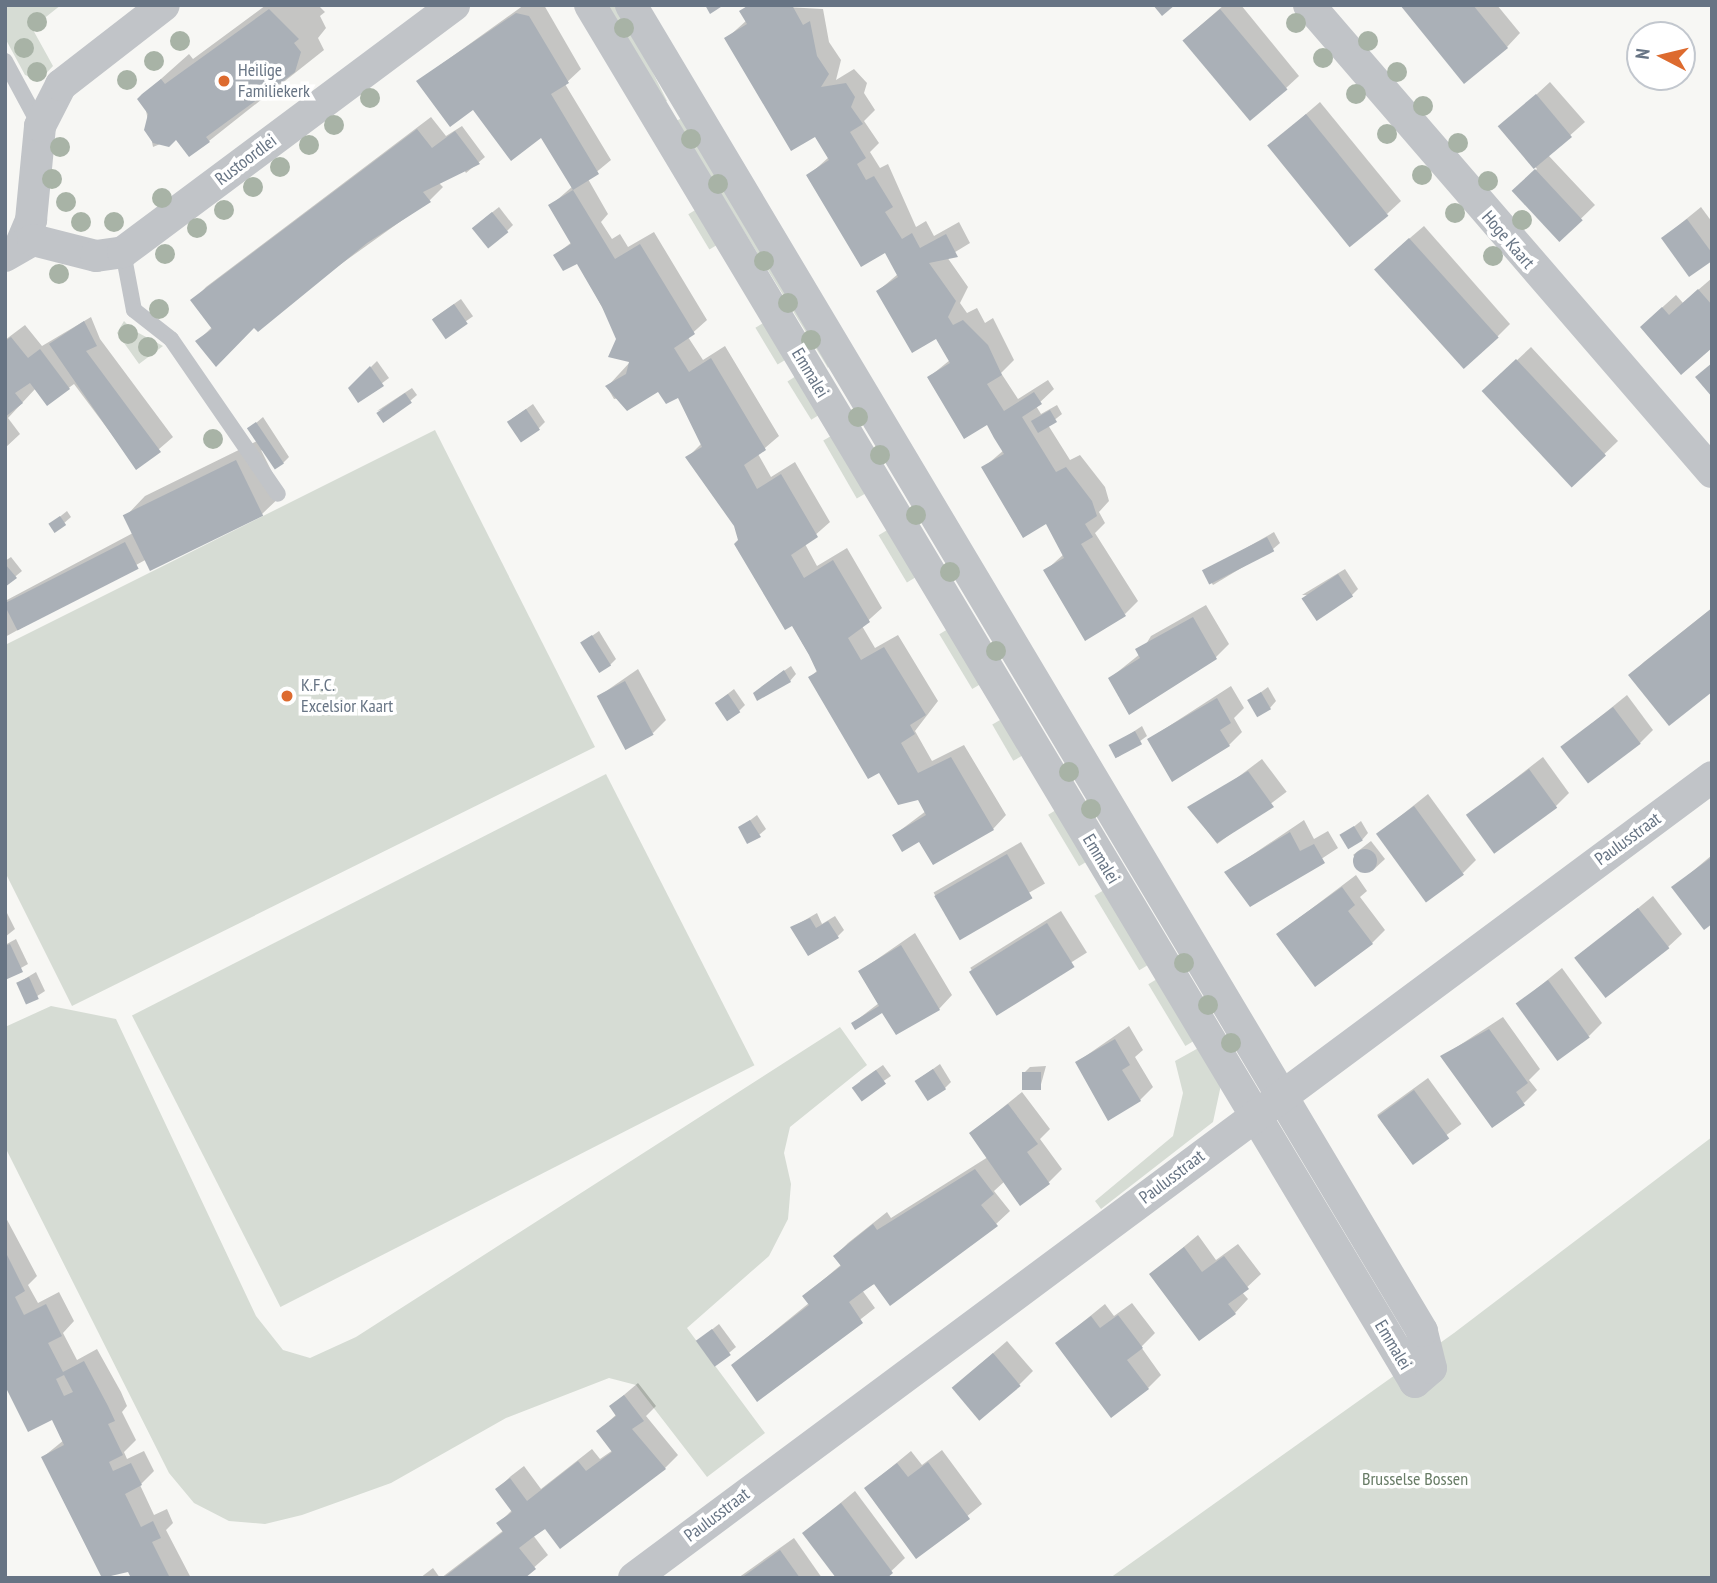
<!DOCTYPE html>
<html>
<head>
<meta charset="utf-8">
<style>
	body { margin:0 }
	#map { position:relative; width:1717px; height:1583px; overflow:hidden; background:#f7f7f4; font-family:"PT Sans Narrow",sans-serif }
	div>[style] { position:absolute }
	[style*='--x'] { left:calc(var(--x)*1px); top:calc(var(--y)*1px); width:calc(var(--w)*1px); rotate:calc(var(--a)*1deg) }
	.green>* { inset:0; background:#d6dcd4; transform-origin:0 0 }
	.shadow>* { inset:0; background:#0003; transform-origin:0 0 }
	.building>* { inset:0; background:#aab0b7; transform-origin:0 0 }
	.round { border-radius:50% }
	.lane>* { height:16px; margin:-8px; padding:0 8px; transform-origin:8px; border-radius:8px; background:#c1c4c8 }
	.street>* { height:32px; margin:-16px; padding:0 16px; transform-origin:16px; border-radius:16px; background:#c1c4c8 }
	.trees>* { width:20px; height:20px; margin:-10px; border-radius:50%; background:#a8b3a6 }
	.dots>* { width:19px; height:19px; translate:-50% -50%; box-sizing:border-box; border:4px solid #fff; border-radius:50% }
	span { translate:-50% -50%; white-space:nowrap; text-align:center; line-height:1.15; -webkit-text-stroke:7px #fff; paint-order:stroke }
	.poi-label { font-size:18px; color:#677484 }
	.left { translate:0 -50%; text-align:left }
	.street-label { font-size:18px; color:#677484 }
	.park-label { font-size:18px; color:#687c66 }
	.frame { position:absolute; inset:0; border:7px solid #677484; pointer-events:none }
	.north { position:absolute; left:1626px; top:21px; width:70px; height:70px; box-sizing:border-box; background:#fff; border:2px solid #c2c7ce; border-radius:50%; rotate:277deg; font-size:19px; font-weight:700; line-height:28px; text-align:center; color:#677484 }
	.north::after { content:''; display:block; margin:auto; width:24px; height:32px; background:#dd6b2f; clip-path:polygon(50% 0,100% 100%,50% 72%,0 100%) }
</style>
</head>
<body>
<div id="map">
	<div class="green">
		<div style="clip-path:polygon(5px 5px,61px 5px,32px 28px,53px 66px,40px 80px,25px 75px,5px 38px)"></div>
		<div style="clip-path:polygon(600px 5px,619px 5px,667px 101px,664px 102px)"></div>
		<div style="clip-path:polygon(682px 118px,830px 365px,828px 368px,676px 121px)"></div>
		<div style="left:702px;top:206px;width:41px;height:16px;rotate:59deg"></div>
		<div style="left:770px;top:319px;width:43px;height:17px;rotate:59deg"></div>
		<div style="clip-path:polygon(124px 321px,133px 330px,163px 346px,139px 364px,117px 333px)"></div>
		<div style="left:801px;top:373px;width:45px;height:16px;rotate:58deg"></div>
		<div style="clip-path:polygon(435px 430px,595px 747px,72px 1006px,5px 872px,5px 645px)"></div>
		<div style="left:838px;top:432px;width:67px;height:17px;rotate:60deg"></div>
		<div style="left:894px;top:526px;width:55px;height:18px;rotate:59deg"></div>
		<div style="left:953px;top:626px;width:64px;height:16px;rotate:59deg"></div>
		<div style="left:1007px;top:716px;width:42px;height:17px;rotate:60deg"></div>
		<div style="left:606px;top:774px;width:327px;height:532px;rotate:63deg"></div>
		<div style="left:1061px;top:807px;width:60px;height:15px;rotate:59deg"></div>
		<div style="left:1109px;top:887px;width:87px;height:17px;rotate:59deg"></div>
		<div style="left:1162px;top:976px;width:72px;height:16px;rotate:59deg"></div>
		<div style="clip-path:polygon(51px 1006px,116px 1019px,256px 1316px,283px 1350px,310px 1358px,356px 1337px,840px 1027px,867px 1065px,790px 1127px,784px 1153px,791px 1184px,788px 1219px,769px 1256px,687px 1328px,765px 1433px,707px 1477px,636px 1385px,609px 1378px,506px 1418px,391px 1483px,302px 1515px,265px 1524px,229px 1521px,194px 1503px,169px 1473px,5px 1147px,5px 1027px)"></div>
		<div style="clip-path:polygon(1202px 1046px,1221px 1085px,1213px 1122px,1101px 1209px,1095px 1201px,1173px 1136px,1183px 1093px,1175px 1061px)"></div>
		<div style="clip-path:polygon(1712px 1137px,1712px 1578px,1110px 1578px,1454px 1333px)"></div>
	</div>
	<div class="shadow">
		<div style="clip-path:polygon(266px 5px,318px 5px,325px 12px,320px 16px,326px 28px,318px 38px,324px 50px,209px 141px,177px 137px,153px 147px,143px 95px,189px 54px,193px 59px)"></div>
		<div style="clip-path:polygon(524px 5px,544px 5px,581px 69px,565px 84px,611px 160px,588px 179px,608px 214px,601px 222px,612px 239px,620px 234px,628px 247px,654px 232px,707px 320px,688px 337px,703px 360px,725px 346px,779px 436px,758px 454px,771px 477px,795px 462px,830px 522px,805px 544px,817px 566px,847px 548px,882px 608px,862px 626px,875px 648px,898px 635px,938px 701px,915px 731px,932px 761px,964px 745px,1006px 815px,993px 829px,920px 840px,894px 835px,926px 811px,919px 798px,880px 770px,810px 677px,818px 670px,735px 525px,687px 458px,702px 443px,679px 396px,659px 390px,614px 399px,607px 387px,631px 361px,579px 264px,555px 255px,572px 242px,550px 206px,573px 186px,542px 135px,418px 81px)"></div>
		<div style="clip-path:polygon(748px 5px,823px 9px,829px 42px,841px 60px,836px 80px,854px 69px,867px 83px,864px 93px,875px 110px,864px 121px,879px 143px,870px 152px,880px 168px,888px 164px,916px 227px,926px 221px,934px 236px,959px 222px,970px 243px,947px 257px,968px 287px,960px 303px,967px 313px,977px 308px,985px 323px,993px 318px,1014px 360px,1001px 373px,1018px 399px,1048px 380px,1054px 389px,1036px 406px,1041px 414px,1057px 405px,1062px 414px,1048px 425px,1070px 460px,1080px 455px,1105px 487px,1109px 501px,1099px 512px,1105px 523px,1095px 533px,1138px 601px,1125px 614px,1045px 571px,1064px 554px,1047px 522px,983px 468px,1004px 450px,988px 423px,929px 377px,950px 360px,937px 336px,878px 291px,898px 274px,885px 250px,809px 175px,829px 157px,816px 134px,727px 38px,747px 20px,742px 11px)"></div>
		<div style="clip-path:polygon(1224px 5px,1241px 5px,1299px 76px,1285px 89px,1184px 40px)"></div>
		<div style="clip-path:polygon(1402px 5px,1497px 5px,1520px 33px,1507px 47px)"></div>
		<div style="clip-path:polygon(1550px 82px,1585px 122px,1548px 155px,1595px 205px,1560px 239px,1515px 191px,1537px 169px,1501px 127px)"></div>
		<div style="clip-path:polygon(1320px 102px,1401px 201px,1387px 214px,1270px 145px)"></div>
		<div style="clip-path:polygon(431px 117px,446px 136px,462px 126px,485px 157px,466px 173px,463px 168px,438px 182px,443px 187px,429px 201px,246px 332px,198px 341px,212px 327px,193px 301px,206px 287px)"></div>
		<div style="clip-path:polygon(499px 207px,513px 225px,507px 231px,480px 222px)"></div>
		<div style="clip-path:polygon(1701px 207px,1712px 222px,1712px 259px,1663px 238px)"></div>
		<div style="clip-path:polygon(1424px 226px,1510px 324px,1497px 337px,1389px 256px)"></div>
		<div style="clip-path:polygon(1712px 278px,1712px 345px,1655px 314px,1676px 295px,1683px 303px)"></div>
		<div style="left:461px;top:299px;width:21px;height:34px;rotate:55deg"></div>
		<div style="clip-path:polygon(91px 317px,100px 339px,173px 437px,137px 468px,74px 384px,47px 404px,36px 388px,8px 418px,20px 434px,5px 448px,5px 340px,25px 325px,42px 346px)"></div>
		<div style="clip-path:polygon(1531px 347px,1618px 441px,1571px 486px,1497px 379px)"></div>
		<div style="clip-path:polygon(377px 361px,389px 378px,358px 401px,350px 388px)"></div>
		<div style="clip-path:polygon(412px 388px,417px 395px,410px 401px,377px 411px)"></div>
		<div style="clip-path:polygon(533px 404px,545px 422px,539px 428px,509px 421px)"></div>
		<div style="clip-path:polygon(263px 417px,289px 457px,283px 463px,261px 450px,283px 494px,262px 514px,152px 569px,147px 559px,5px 637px,5px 601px,133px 533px,125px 517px,145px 496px,257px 441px,249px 429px)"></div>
		<div style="clip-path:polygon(67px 511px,71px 517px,55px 531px,57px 519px)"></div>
		<div style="clip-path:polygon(1274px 532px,1280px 543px,1273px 549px,1213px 585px,1206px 574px,1213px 567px)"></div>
		<div style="clip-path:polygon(11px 557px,22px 571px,5px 585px,5px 561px)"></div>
		<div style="clip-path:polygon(1345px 569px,1358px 589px,1352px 595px,1302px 595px)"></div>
		<div style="clip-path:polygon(1206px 605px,1229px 644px,1216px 657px,1110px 678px,1140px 654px,1151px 636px)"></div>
		<div style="clip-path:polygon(1712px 608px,1712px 690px,1631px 675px,1644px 662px)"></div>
		<div style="clip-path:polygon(599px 631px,616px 659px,610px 665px,582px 643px)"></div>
		<div style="clip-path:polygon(791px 666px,796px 674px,790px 681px,761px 687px)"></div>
		<div style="clip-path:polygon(638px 669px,666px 720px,653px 733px,599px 696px)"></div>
		<div style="clip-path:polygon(1231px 686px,1244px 708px,1234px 718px,1242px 732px,1229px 745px,1149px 739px)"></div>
		<div style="clip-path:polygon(1268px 687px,1276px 701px,1270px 708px,1249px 701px)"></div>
		<div style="clip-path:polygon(734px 689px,745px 705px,739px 711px,716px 703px)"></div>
		<div style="clip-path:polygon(1627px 695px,1653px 730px,1640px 743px,1563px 747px)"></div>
		<div style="clip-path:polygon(1142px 726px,1147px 736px,1118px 757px,1112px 746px)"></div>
		<div style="clip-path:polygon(1543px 757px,1569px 793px,1556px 806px,1468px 815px)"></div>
		<div style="left:1262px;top:759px;width:41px;height:87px;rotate:53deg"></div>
		<div style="clip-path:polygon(1428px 794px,1476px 860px,1463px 873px,1378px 834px)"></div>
		<div style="clip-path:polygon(757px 815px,766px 829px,759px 835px,740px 828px)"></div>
		<div style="clip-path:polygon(1304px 820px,1314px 839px,1328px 831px,1338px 848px,1251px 905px,1227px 872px)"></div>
		<div style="clip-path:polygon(1361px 821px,1368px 833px,1362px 840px,1342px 836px)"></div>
		<div style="clip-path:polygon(1371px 841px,1385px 859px,1372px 871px,1353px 855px)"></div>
		<div style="left:1021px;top:842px;width:48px;height:101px;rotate:60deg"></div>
		<div style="clip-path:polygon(1712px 855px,1712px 922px,1674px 887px)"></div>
		<div style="clip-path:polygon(1356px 875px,1367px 891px,1360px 897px,1385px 930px,1372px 943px,1278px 934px)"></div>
		<div style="clip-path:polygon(1653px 896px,1682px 934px,1668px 947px,1577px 958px)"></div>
		<div style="clip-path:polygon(6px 911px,15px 929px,5px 937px,5px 912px)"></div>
		<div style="left:1061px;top:911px;width:49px;height:107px;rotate:58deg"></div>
		<div style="clip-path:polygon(817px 913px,822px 924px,835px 916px,844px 930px,838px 936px,793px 927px)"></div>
		<div style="clip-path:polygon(915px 933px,952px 995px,939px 1009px,883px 1011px,853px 1023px,879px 1003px,860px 971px)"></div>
		<div style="clip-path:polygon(16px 939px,28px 964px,5px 977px,5px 945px)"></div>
		<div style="clip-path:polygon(1562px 968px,1602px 1023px,1589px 1036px,1518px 1004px)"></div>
		<div style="clip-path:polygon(36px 972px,45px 991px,28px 1002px,18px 983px)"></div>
		<div style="clip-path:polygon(1503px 1017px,1540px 1069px,1529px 1080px,1537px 1090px,1524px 1103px,1443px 1056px)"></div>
		<div style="clip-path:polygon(1129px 1026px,1143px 1050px,1135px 1057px,1153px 1087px,1140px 1100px,1077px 1062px)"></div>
		<div style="clip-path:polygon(940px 1064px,951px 1082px,945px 1088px,916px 1081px)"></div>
		<div style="clip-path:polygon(883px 1065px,891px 1076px,861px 1096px,860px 1081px)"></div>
		<div style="clip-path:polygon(1046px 1066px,1040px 1088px,1024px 1073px,1030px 1067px)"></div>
		<div style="left:1428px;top:1078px;width:57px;height:63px;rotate:54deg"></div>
		<div style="clip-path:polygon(1022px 1092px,1050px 1129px,1040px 1139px,1062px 1169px,1049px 1182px,1005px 1181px,994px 1191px,1010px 1211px,996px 1224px,862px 1290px,875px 1308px,757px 1400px,733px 1365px,809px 1303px,804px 1296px,842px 1264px,835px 1256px,848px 1243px,887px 1212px,891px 1218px,988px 1157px,971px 1133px)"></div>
		<div style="clip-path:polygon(5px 1216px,37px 1276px,28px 1285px,38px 1303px,59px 1292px,74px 1321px,63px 1333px,77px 1360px,97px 1349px,121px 1392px,127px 1406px,122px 1412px,136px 1440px,124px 1452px,127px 1459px,144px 1451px,154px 1471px,140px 1485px,154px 1515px,167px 1509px,173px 1523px,166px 1530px,191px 1578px,133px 1578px,129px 1570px,103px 1578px,43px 1457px,64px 1440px,53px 1417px,5px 1382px)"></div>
		<div style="clip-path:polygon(1198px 1235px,1216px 1260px,1238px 1244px,1261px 1274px,1242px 1292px,1248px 1299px,1235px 1313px,1151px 1274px)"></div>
		<div style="clip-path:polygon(1132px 1303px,1155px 1333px,1141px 1347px,1161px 1375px,1148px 1388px,1057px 1343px,1105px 1304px,1114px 1316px)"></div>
		<div style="clip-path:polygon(719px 1324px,736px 1347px,716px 1364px,705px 1335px)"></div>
		<div style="clip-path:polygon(1007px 1341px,1033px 1371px,1019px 1385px,968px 1375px)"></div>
		<div style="clip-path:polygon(638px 1383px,656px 1406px,646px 1416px,678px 1455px,665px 1468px,533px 1535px,548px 1555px,522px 1578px,441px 1578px,504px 1530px,499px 1523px,513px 1509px,497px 1489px,511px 1476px,524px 1466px,541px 1489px,592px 1449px,600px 1459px,613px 1450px,598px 1431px,617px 1414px,611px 1406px)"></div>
		<div style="clip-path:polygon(942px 1450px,982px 1504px,917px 1557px,866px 1488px,911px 1451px,922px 1465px)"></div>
		<div style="clip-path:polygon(855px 1491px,905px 1558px,884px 1578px,804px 1533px)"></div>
		<div style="clip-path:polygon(794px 1538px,822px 1578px,738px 1578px)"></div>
		<div style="clip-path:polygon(433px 1568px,440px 1578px,420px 1578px)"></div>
	</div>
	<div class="building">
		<div style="clip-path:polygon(705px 5px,724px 5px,710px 14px)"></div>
		<div style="clip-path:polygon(749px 5px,792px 5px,803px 25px,810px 21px,817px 56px,829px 74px,821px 87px,846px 83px,855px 97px,851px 107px,863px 124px,850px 132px,866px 158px,857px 164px,866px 180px,874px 176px,893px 207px,885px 212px,902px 239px,912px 233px,920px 248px,946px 234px,958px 257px,929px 263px,956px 301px,948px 317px,953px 325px,963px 320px,988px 345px,1002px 375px,987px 384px,1004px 411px,1034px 392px,1042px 404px,1022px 417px,1056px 472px,1066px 467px,1092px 501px,1097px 516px,1085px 524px,1093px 537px,1081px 544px,1126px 616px,1085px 641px,1043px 570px,1064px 558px,1046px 524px,1023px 538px,981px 467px,1004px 454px,994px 438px,987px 425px,964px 439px,927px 377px,950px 363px,936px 339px,912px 353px,876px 291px,898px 277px,885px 253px,861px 267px,806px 175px,829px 160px,815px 137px,791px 151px,724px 38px,747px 24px,739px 11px)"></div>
		<div style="clip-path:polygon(1153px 5px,1175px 5px,1162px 16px)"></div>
		<div style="clip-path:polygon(1400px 5px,1473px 5px,1508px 48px,1464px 84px)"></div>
		<div style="clip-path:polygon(269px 9px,299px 39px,294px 43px,301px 52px,295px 72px,206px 137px,210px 142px,189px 157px,176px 140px,169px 147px,153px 143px,144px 130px,148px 114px,137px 99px,142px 94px,161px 79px,165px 84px)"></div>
		<div style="left:1220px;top:9px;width:105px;height:49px;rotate:50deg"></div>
		<div style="clip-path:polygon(516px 13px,529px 16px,569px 83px,551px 94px,599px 174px,573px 190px,615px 259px,640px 244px,695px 334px,674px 348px,689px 372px,711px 358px,766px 450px,744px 465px,757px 489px,781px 474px,818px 537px,791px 555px,804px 578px,833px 560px,870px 622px,848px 638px,861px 660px,884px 647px,926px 715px,910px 725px,915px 734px,901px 743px,918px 773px,951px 757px,994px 830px,933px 865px,919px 842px,902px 852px,892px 835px,926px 815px,918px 800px,898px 805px,879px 773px,868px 779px,808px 677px,817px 672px,809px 655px,792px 626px,785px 630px,734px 544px,738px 540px,734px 526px,685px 457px,702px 447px,678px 398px,666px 404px,658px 392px,627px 411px,605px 386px,626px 374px,629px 362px,608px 357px,616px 339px,602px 307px,577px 264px,563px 271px,553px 255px,571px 244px,548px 205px,573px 190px,541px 138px,511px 161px,473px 110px,450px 127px,416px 81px)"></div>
		<div style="left:1536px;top:94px;width:56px;height:50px;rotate:50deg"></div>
		<div style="left:1306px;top:114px;width:131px;height:50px;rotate:51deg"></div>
		<div style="clip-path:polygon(417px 129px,432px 148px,455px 131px,480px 164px,423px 192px,431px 202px,367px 243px,258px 332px,254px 328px,216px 367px,195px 341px,212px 329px,190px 300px)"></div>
		<div style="left:1535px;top:169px;width:70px;height:32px;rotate:47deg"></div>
		<div style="left:492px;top:212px;width:26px;height:26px;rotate:51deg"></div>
		<div style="clip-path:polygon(1687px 219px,1712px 253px,1712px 261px,1689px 277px,1661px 238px)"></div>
		<div style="left:1409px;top:238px;width:134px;height:47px;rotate:48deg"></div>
		<div style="clip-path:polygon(1698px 289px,1712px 305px,1712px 348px,1681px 375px,1640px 327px,1662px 307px,1669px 315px)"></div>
		<div style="left:454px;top:304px;width:24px;height:27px;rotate:55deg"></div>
		<div style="clip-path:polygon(84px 321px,97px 346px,86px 351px,161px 452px,136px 470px,49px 344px)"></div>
		<div style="clip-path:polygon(11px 337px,28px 358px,40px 349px,70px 389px,47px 406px,30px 383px,15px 393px,23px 403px,5px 417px,5px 341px)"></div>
		<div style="left:1516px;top:359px;width:132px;height:47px;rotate:47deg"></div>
		<div style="clip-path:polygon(1712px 363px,1712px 397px,1695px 377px)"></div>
		<div style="clip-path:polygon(370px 366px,384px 386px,358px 403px,348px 388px)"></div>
		<div style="left:405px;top:393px;width:12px;height:35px;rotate:55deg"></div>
		<div style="left:526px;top:409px;width:25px;height:23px;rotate:56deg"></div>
		<div style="left:1050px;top:410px;width:14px;height:22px;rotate:60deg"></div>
		<div style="left:256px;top:422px;width:50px;height:11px;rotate:56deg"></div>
		<div style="left:236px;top:460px;width:62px;height:126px;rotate:64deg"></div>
		<div style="left:60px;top:516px;width:11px;height:14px;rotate:56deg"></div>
		<div style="left:1267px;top:537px;width:16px;height:73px;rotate:63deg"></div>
		<div style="left:125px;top:542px;width:30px;height:136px;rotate:63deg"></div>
		<div style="clip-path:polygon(5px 564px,17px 578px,5px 587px)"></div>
		<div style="left:1338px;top:574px;width:27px;height:44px;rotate:56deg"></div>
		<div style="clip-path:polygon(1712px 608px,1712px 692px,1669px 726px,1628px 675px)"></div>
		<div style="clip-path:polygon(1193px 617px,1217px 659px,1129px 715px,1108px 678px,1140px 658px,1135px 649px)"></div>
		<div style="left:592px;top:635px;width:36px;height:14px;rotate:58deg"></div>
		<div style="clip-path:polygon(784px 670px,791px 682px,757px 701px,753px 693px)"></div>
		<div style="left:625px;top:681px;width:61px;height:32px;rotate:62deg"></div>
		<div style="left:1261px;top:692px;width:20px;height:16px;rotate:60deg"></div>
		<div style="left:728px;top:694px;width:22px;height:16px;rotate:56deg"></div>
		<div style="clip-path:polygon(1217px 698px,1231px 723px,1220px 730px,1230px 746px,1172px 782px,1147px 739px)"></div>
		<div style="left:1613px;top:707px;width:46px;height:66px;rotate:53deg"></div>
		<div style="left:1135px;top:731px;width:15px;height:30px;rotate:62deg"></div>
		<div style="left:1529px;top:769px;width:48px;height:78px;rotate:54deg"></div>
		<div style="clip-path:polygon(1248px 771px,1274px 807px,1217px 843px,1187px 807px)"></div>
		<div style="left:1414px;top:806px;width:85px;height:47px;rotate:54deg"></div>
		<div style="clip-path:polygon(750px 820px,761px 837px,747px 844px,738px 827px)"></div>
		<div style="left:1354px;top:826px;width:17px;height:17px;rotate:59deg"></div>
		<div style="clip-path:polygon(1290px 832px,1300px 851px,1314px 844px,1325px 863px,1250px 907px,1224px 872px)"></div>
		<div class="round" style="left:1353px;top:849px;width:24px;height:24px"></div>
		<div style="left:1007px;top:854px;width:51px;height:84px;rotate:60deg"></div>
		<div style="clip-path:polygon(1712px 857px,1712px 924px,1704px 930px,1671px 887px)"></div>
		<div style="clip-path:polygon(1342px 887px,1355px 905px,1348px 911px,1373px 944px,1315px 987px,1276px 934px)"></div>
		<div style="left:1638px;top:908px;width:51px;height:81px;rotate:52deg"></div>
		<div style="clip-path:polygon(810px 918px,816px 928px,828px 921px,839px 938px,808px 956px,790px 927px)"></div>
		<div style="left:1047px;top:923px;width:52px;height:92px;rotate:58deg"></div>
		<div style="clip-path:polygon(10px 944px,23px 972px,5px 980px,5px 946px)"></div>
		<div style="clip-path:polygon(901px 945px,940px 1010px,896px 1035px,882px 1013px,855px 1030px,851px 1023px,879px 1006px,858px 971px)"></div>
		<div style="left:29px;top:977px;width:24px;height:14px;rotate:66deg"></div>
		<div style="left:1548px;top:980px;width:71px;height:40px;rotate:54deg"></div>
		<div style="clip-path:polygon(1489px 1029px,1528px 1083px,1516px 1092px,1525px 1105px,1492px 1128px,1440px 1056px)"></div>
		<div style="clip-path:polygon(1115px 1039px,1130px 1065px,1122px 1070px,1141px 1101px,1108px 1121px,1075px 1062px)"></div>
		<div style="left:933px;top:1069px;width:24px;height:22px;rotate:57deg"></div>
		<div style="left:876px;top:1070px;width:17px;height:30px;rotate:54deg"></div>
		<div style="left:1022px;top:1072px;width:19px;height:18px"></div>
		<div style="left:1414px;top:1090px;width:60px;height:45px;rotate:54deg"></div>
		<div style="clip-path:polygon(1008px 1104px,1038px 1144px,1027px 1152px,1050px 1184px,1020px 1206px,969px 1133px)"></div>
		<div style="clip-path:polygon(975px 1169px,994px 1194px,981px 1205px,998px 1226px,890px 1306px,874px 1284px,861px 1293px,849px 1302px,863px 1323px,757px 1402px,731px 1365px,809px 1305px,802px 1296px,841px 1266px,833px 1256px,873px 1224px,877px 1230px)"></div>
		<div style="clip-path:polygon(1184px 1247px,1202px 1272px,1224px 1256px,1249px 1289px,1228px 1304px,1236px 1314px,1199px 1341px,1149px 1274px)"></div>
		<div style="clip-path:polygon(evenodd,5px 1251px,25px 1291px,15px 1297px,24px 1315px,46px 1304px,62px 1336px,48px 1343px,63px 1372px,84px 1361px,108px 1406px,115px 1421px,108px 1424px,123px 1455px,109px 1462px,113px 1471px,131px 1463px,142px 1485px,125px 1494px,141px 1527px,153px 1521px,161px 1538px,152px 1542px,170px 1578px,131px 1578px,128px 1572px,102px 1578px,41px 1457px,64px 1445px,52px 1420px,28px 1432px,5px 1386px,5px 1251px,64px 1375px,73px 1392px,64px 1396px,56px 1379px,64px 1375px)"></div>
		<div style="clip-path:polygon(1118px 1315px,1143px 1348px,1127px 1360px,1149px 1389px,1111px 1418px,1055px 1343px,1091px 1316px,1100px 1328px)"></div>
		<div style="left:712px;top:1329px;width:32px;height:20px;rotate:54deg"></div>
		<div style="left:993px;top:1353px;width:43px;height:54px;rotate:50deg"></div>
		<div style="clip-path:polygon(624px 1395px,644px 1421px,632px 1429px,666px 1469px,560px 1549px,545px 1529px,532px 1538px,519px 1548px,536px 1569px,525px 1578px,443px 1578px,503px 1532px,496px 1523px,512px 1512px,495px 1489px,510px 1478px,527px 1501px,578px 1461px,586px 1471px,612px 1452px,596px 1431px,616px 1416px,609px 1406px)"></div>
		<div style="clip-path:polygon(928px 1462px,970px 1519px,916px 1559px,864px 1488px,897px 1463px,908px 1477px)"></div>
		<div style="clip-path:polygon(841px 1503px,893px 1573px,887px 1578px,836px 1578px,802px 1533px)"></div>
		<div style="clip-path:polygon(780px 1550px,800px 1578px,741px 1578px,751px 1571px)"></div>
	</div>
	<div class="lane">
		<div style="--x:5;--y:61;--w:74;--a:61.7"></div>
		<div style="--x:123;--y:252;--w:59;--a:79.3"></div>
		<div style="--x:134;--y:310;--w:47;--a:38.1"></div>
		<div style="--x:171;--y:339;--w:188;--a:55.4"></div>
	</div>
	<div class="street">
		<div style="--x:590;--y:5;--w:1605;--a:59.07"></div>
		<div style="--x:1415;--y:1382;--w:21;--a:-41"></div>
		<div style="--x:1431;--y:1368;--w:38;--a:-104"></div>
		<div style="--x:1422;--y:1331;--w:1544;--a:-120.82"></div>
		<div style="--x:1309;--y:5;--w:617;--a:49.21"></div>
		<div style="--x:21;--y:244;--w:26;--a:-67"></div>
		<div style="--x:31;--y:220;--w:94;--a:-84.5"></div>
		<div style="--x:40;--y:126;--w:46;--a:-62.9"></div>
		<div style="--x:61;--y:85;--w:130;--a:-37.8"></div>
		<div style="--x:5;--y:256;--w:32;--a:-30"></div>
		<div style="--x:33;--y:240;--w:65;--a:14.3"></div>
		<div style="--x:96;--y:256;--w:27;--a:-8"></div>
		<div style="--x:123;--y:252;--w:413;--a:-36.7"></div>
		<div style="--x:634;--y:1578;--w:1343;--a:-36.61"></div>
	</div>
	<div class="trees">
		<div style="left:37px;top:22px"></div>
		<div style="left:1296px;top:23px"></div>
		<div style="left:624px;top:28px"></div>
		<div style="left:180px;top:41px"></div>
		<div style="left:1368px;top:41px"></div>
		<div style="left:24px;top:48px"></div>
		<div style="left:1323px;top:58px"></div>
		<div style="left:154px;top:61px"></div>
		<div style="left:37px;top:72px"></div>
		<div style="left:1397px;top:72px"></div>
		<div style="left:127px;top:80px"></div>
		<div style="left:1356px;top:94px"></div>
		<div style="left:370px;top:98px"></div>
		<div style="left:1423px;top:106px"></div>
		<div style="left:334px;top:125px"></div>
		<div style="left:1387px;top:134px"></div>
		<div style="left:691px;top:139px"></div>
		<div style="left:1458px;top:143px"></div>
		<div style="left:309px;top:145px"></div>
		<div style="left:60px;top:147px"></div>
		<div style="left:280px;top:167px"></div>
		<div style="left:1422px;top:175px"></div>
		<div style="left:52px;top:179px"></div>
		<div style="left:1488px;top:181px"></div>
		<div style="left:718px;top:184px"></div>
		<div style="left:253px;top:187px"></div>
		<div style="left:162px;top:198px"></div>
		<div style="left:66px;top:202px"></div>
		<div style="left:224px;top:210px"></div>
		<div style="left:1455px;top:213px"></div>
		<div style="left:1522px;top:220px"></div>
		<div style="left:81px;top:222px"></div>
		<div style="left:114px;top:222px"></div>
		<div style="left:197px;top:228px"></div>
		<div style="left:165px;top:254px"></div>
		<div style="left:1493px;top:256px"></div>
		<div style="left:764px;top:261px"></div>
		<div style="left:59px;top:274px"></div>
		<div style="left:788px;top:303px"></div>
		<div style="left:159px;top:309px"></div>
		<div style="left:128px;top:334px"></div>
		<div style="left:811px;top:340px"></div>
		<div style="left:148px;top:347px"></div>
		<div style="left:858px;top:417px"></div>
		<div style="left:213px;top:439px"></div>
		<div style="left:880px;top:455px"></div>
		<div style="left:916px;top:515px"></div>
		<div style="left:950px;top:572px"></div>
		<div style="left:996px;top:651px"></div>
		<div style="left:1069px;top:772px"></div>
		<div style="left:1091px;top:809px"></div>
		<div style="left:1184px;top:963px"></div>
		<div style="left:1208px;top:1005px"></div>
		<div style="left:1231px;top:1043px"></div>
	</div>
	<div class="dots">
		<div style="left:224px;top:81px;background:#dd6b2f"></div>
		<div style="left:287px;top:696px;background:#dd6b2f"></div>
	</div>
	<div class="poi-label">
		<span class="left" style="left:238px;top:81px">Heilige<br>Familiekerk</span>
		<span class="left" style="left:301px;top:696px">K.F.C.<br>Excelsior Kaart</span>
	</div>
	<div class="street-label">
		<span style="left:246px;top:160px;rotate:-37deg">Rustoordlei</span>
		<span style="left:1508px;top:240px;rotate:49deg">Hoge Kaart</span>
		<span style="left:810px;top:373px;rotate:59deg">Emmalei</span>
		<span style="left:1628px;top:839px;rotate:-36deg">Paulusstraat</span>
		<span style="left:1101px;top:859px;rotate:59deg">Emmalei</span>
		<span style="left:1172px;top:1177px;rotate:-37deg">Paulusstraat</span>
		<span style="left:1393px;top:1345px;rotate:59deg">Emmalei</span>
		<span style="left:717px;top:1515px;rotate:-37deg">Paulusstraat</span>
	</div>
	<div class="park-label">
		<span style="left:1415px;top:1479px">Brusselse Bossen</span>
	</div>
	<div class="frame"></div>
	<div class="north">N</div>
</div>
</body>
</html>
